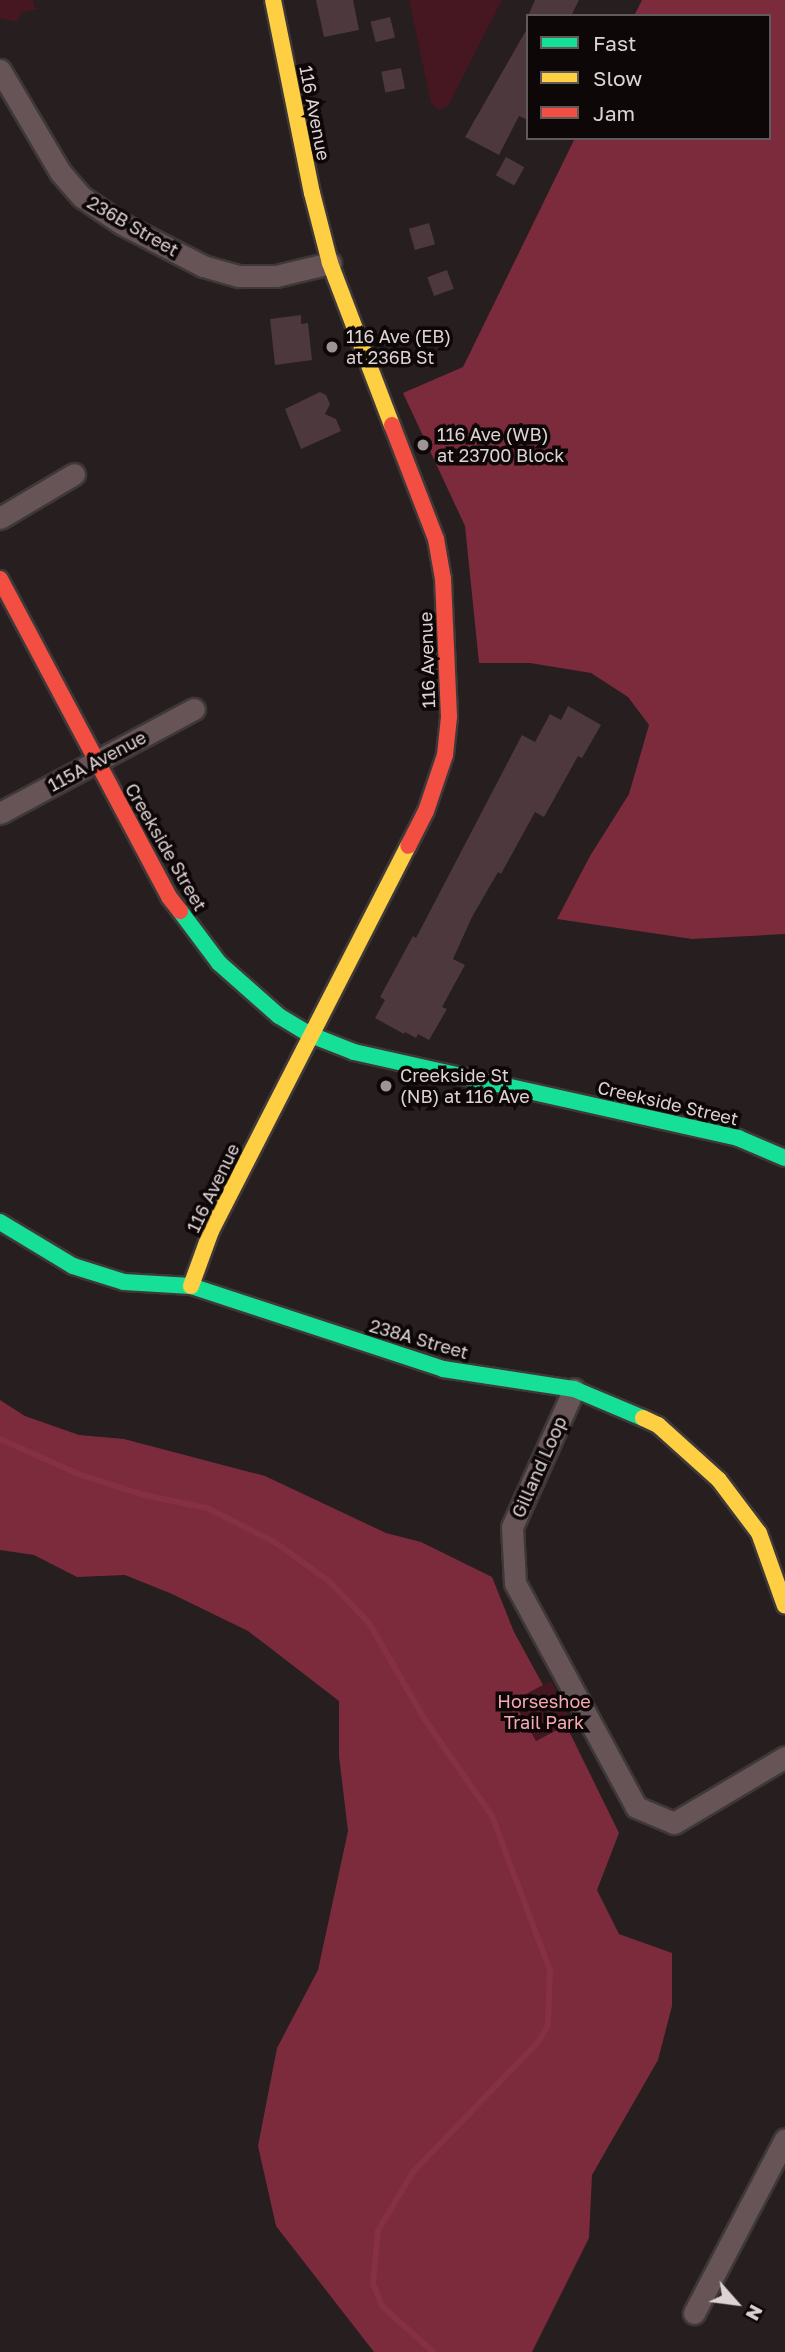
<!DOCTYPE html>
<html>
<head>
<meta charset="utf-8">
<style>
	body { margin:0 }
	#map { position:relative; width:785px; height:2352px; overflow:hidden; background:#261e1f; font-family:"Golos Text",sans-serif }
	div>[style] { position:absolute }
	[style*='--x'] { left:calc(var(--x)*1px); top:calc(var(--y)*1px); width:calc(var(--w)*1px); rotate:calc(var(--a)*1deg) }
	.green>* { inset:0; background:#461721; transform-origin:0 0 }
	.forest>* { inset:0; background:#7b2b3c }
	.stream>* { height:6px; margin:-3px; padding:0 3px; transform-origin:3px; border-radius:3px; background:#853142 }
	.building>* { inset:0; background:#4c383d; transform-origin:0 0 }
	.roads { filter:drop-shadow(2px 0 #3f3839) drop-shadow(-2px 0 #3f3839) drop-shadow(0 2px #3f3839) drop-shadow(0 -2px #3f3839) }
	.street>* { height:21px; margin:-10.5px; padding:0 10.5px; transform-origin:10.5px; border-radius:10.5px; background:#675457 }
	.fast>* { height:16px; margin:-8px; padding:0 8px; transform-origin:8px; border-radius:8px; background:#16e098 }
	.slow>* { height:16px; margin:-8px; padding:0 8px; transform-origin:8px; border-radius:8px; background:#ffcf43 }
	.jam>* { height:16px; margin:-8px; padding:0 8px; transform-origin:8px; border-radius:8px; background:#f24e42 }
	.dots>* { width:19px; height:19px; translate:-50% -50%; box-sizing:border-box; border:4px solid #0d0708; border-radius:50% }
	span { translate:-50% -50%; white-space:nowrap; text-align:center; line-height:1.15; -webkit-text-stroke:7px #0d0708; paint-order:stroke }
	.street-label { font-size:18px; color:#ded3d4 }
	.poi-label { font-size:18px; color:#ded3d4 }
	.left { translate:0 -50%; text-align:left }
	.park-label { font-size:18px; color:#f8aab4 }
	.legend { position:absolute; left:526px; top:14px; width:245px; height:126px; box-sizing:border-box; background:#0d0708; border:2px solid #61595a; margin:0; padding:9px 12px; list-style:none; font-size:21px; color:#ded3d4 }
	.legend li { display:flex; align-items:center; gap:14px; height:35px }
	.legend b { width:35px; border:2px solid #61595a }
	.north { position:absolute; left:701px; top:2268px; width:70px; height:70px; -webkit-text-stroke:5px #0d0708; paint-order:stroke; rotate:118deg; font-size:19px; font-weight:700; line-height:28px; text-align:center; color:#ded3d4 }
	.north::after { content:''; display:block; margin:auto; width:24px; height:32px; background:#ded3d4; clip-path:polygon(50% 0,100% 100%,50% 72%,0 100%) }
</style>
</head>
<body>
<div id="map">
	<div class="green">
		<div style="clip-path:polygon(0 0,33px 0,35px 8px,42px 8px,21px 13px,17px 22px,0 18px)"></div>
		<div style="clip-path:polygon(409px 0,502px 0,448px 106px,439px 110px,431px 103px)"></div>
		<div style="left:551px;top:1681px;width:46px;height:42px;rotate:63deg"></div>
	</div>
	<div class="forest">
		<div style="clip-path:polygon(642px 0,785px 0,785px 934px,692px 939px,557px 919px,590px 856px,629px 794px,649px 725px,628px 697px,591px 673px,530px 663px,479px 663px,465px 526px,403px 393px,463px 367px,575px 138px,769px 138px,769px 16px,634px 16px)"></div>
		<div style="clip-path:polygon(0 1400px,25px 1416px,79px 1435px,124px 1439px,265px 1476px,386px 1533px,421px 1542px,492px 1577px,514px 1632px,543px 1685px,513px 1701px,536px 1741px,566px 1725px,619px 1833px,597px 1890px,619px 1934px,672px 1953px,672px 2006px,658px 2060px,592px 2175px,589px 2238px,532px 2352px,374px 2352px,276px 2226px,258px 2146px,277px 2048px,318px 1970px,348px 1831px,339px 1756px,339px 1701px,248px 1631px,172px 1594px,125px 1575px,77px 1577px,34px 1555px,0 1550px)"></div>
	</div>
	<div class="stream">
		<div style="--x:0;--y:1439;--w:89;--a:24"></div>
		<div style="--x:81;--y:1475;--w:66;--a:17.6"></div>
		<div style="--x:144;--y:1495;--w:64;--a:11.7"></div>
		<div style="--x:207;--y:1508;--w:74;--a:26.6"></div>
		<div style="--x:273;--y:1541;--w:69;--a:35.5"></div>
		<div style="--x:329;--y:1581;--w:58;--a:46.4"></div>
		<div style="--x:369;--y:1623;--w:112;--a:60"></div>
		<div style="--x:425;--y:1720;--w:117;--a:55.1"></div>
		<div style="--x:492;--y:1816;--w:165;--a:69.4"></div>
		<div style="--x:550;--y:1970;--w:55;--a:92.1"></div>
		<div style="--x:548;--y:2025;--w:18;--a:119"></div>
		<div style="--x:539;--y:2041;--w:182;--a:133.9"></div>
		<div style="--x:413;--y:2172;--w:69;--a:120.7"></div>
		<div style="--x:378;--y:2231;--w:53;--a:95.4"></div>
		<div style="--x:373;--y:2284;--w:25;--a:67"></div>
		<div style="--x:383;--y:2307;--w:67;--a:42"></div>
	</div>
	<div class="building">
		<div style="clip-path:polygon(316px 0,353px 0,359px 30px,324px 37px)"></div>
		<div style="clip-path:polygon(535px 0,579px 0,571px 16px,528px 16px)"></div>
		<div style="left:390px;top:17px;width:21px;height:20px;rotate:76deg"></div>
		<div style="clip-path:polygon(528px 27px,528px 120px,519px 116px,499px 155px,465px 137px)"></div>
		<div style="left:401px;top:68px;width:21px;height:20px;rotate:79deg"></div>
		<div style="left:506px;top:157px;width:21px;height:21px;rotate:29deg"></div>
		<div style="left:429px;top:223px;width:22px;height:21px;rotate:74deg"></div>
		<div style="left:447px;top:270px;width:20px;height:21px;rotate:70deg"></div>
		<div style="clip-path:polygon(301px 315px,301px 324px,308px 323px,312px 360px,275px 365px,270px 319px)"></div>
		<div style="clip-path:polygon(320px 392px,326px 395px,330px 404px,325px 414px,336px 419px,341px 431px,301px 449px,285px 409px)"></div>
		<div style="clip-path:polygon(568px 706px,601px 725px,582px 758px,578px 756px,544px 817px,535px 812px,501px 874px,498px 872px,472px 917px,453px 959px,465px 965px,442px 1007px,447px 1009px,429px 1040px,418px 1034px,416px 1038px,405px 1032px,404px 1034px,375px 1018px,385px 1000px,380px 997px,413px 936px,416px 938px,522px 735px,535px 742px,550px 714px,561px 720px)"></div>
	</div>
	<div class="roads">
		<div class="street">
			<div style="--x:0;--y:70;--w:118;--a:59.5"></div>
			<div style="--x:60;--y:172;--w:33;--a:49"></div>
			<div style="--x:82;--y:197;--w:48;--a:34"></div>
			<div style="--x:122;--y:224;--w:91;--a:27.4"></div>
			<div style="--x:203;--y:266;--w:37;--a:16"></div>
			<div style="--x:239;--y:276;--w:37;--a:0"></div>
			<div style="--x:276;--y:276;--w:56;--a:-13.5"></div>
			<div style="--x:0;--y:518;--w:86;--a:-30.7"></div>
			<div style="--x:0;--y:813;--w:220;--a:-28.2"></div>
			<div style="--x:574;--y:1389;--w:151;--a:114.2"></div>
			<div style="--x:512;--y:1527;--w:56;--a:86.9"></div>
			<div style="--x:515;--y:1583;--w:255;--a:61.6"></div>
			<div style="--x:636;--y:1807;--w:41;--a:22.8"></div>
			<div style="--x:674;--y:1823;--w:129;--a:-30.7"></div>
			<div style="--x:694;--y:2313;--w:196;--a:-62.4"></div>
		</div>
		<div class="fast">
			<div style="--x:180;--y:911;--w:65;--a:53.1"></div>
			<div style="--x:219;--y:963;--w:80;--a:41.5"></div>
			<div style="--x:279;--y:1016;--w:37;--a:31"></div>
			<div style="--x:311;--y:1035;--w:46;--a:21.6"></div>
			<div style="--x:354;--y:1052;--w:394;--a:12.6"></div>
			<div style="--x:738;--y:1138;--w:51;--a:23.1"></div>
			<div style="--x:0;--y:1222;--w:85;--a:31.1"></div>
			<div style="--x:73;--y:1266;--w:53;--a:17.4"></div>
			<div style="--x:124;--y:1282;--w:67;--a:3.4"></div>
			<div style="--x:191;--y:1286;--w:265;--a:18.2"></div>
			<div style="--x:443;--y:1369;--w:133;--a:8.7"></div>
			<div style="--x:574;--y:1389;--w:75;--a:22.8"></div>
		</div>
		<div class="slow">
			<div style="--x:273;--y:0;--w:197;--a:78.6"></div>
			<div style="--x:312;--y:193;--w:72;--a:75.6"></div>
			<div style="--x:330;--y:263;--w:173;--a:69.1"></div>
			<div style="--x:191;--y:1286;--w:59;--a:-70"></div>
			<div style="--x:211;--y:1231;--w:432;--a:-62.9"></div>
			<div style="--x:643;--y:1418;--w:17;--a:25"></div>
			<div style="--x:658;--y:1425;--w:82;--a:42"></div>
			<div style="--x:719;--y:1480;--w:66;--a:53"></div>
			<div style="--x:759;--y:1533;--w:77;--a:70.4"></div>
		</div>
		<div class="jam">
			<div style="--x:392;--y:425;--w:122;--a:68.9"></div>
			<div style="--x:436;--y:539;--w:41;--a:80.1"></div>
			<div style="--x:443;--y:579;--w:138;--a:87.5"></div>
			<div style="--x:449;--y:717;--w:38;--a:96"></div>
			<div style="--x:445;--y:755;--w:59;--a:108.7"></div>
			<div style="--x:426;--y:811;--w:39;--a:117"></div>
			<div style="--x:0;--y:579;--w:360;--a:62"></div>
			<div style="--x:169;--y:897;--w:18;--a:52"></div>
		</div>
	</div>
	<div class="dots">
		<div style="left:332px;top:347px;background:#9e9495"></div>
		<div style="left:423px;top:445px;background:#9e9495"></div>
		<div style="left:386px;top:1086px;background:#9e9495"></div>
	</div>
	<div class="street-label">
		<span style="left:315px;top:113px;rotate:79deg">116 Avenue</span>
		<span style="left:133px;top:226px;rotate:30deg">236B Street</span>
		<span style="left:427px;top:660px;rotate:-92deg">116 Avenue</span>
		<span style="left:97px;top:761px;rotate:-28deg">115A Avenue</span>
		<span style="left:166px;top:847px;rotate:60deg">Creekside Street</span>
		<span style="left:668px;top:1103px;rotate:13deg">Creekside Street</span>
		<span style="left:213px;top:1188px;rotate:-64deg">116 Avenue</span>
		<span style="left:419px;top:1339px;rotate:16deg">238A Street</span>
		<span style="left:539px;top:1467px;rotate:-66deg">Gilland Loop</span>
	</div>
	<div class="poi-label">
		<span class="left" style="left:346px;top:347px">116 Ave (EB)<br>at 236B St</span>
		<span class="left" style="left:437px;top:445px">116 Ave (WB)<br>at 23700 Block</span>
		<span class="left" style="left:400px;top:1086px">Creekside St<br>(NB) at 116 Ave</span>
	</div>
	<div class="park-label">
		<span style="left:544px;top:1712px">Horseshoe<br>Trail Park</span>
	</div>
	<ul class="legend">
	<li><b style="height:9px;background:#16e098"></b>Fast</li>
	<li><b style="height:9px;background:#ffcf43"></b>Slow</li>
	<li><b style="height:9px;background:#f24e42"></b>Jam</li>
	</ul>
	<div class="north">N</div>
</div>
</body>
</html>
